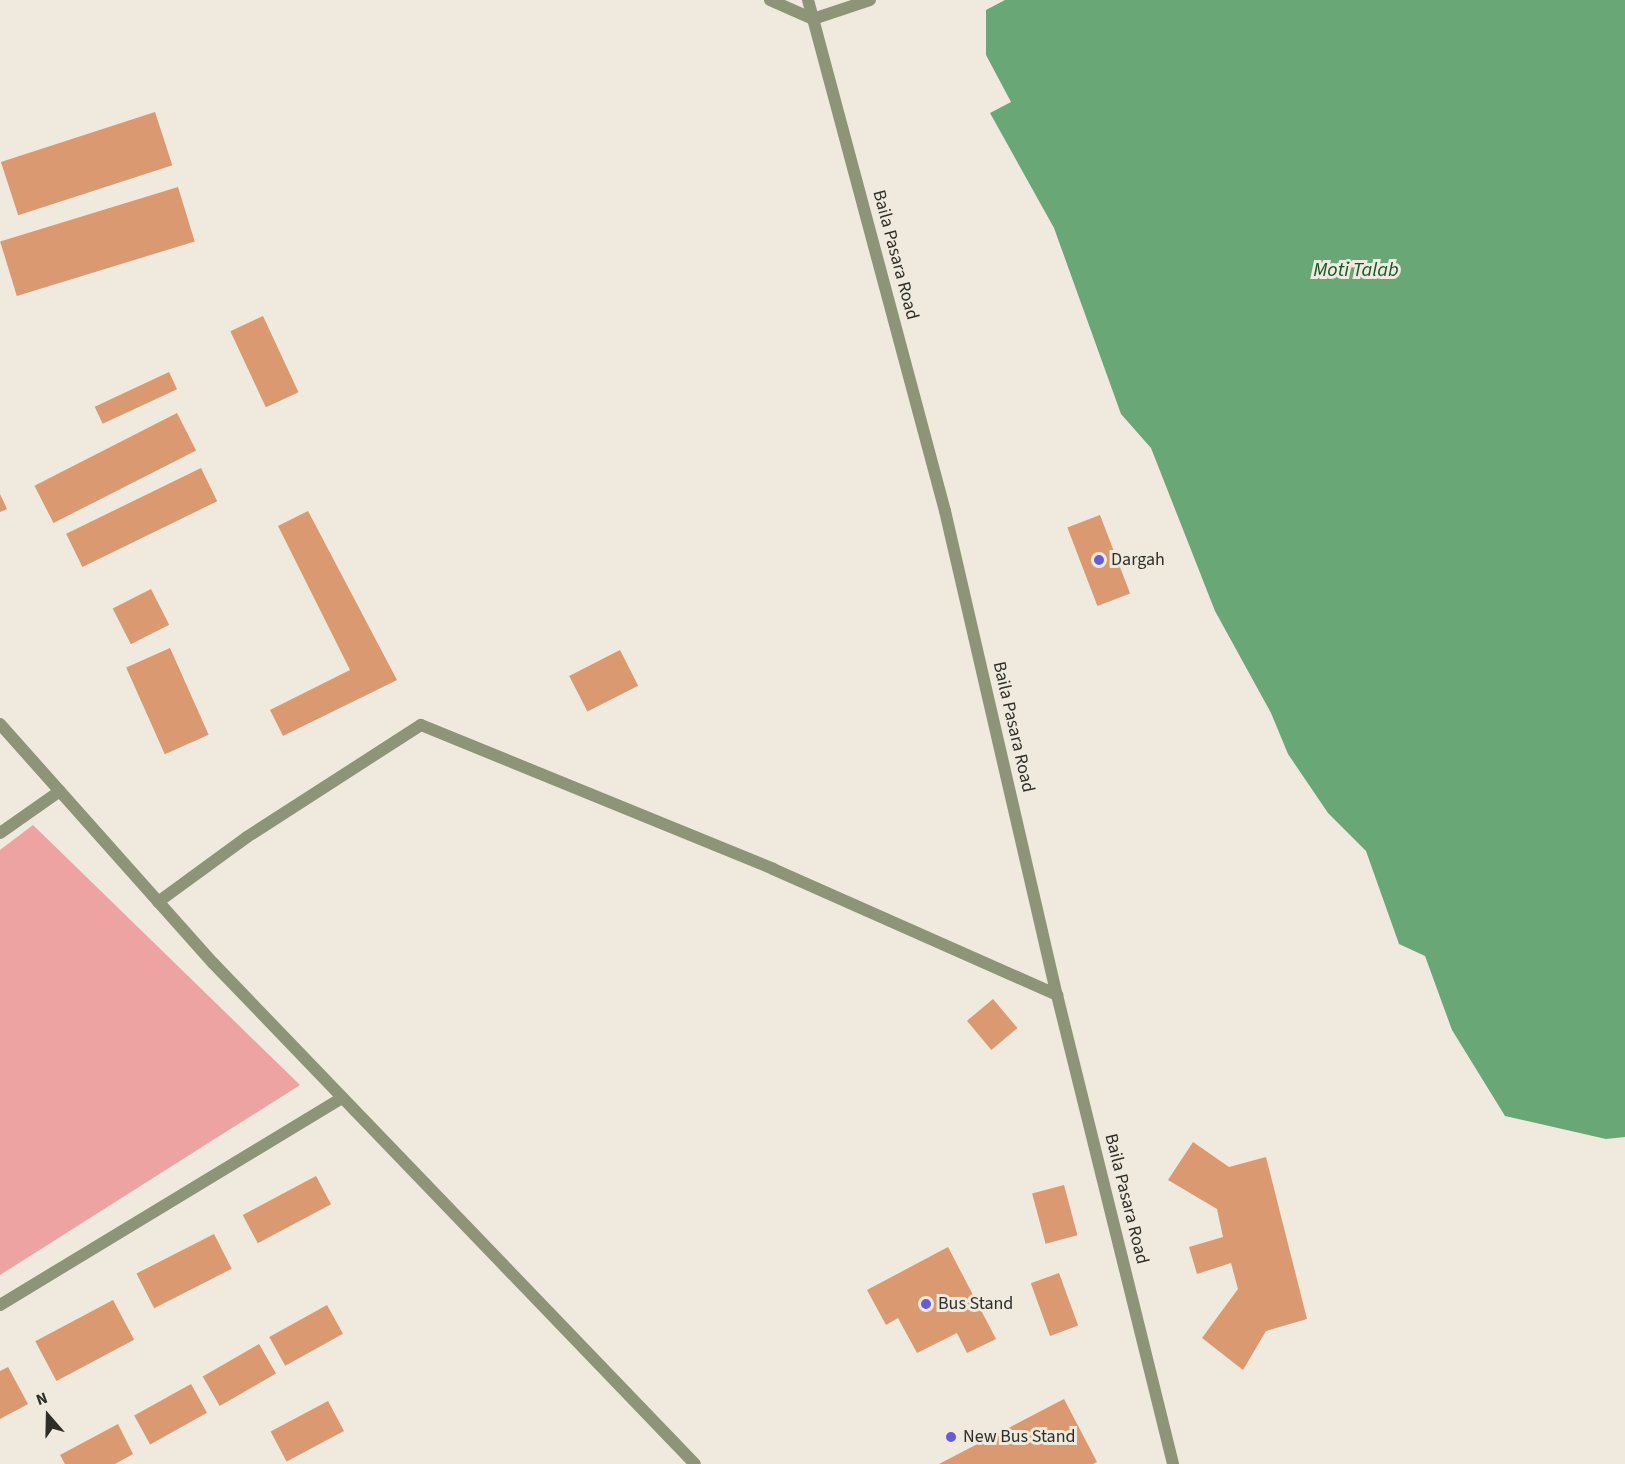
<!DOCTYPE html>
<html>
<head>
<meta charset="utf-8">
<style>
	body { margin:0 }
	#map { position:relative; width:1625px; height:1464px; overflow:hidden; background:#efeadd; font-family:"Source Sans 3",sans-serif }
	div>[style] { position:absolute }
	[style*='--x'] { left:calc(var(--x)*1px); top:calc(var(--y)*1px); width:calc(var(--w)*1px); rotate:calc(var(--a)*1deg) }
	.green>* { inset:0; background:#eca3a1 }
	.water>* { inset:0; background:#69a777 }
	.building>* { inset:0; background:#da9970; transform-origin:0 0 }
	.minor>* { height:12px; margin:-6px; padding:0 6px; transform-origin:6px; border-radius:6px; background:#8d9477 }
	.dots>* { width:16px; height:16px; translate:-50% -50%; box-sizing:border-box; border:3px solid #efeadd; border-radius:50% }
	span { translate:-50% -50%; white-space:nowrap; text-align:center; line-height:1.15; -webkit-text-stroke:6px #efeadd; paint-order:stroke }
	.street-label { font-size:18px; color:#2f2d28 }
	.poi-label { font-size:18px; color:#2f2d28 }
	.left { translate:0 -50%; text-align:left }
	.water-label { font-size:20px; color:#0e5629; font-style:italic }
	.north { position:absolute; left:18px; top:1386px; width:60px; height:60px; -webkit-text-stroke:4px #efeadd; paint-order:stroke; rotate:340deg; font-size:16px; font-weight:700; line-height:24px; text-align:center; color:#2f2d28 }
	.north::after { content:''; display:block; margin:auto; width:21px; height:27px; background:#2f2d28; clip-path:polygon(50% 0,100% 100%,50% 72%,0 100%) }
</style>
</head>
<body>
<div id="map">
	<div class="green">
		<div style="clip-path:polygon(33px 825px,300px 1085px,0 1275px,0 850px)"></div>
	</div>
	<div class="water">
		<div style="clip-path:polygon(1005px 0,1625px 0,1625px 1137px,1606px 1139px,1505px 1116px,1452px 1030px,1425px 956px,1399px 944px,1366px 851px,1328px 813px,1288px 754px,1271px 713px,1215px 611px,1151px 448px,1121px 414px,1054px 228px,990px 113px,1011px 102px,986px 55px,986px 10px)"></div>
	</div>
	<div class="building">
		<div style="left:155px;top:112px;width:56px;height:162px;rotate:72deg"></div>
		<div style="left:178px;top:187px;width:57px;height:186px;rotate:73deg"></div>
		<div style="left:263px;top:316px;width:84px;height:36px;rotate:65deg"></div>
		<div style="left:169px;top:372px;width:19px;height:82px;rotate:65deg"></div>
		<div style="left:177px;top:413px;width:42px;height:160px;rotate:63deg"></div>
		<div style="left:201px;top:468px;width:37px;height:150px;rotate:64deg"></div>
		<div style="clip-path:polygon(0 494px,7px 509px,0 512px)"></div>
		<div style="clip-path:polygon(308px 511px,397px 680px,283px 736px,270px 710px,350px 670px,278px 526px)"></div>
		<div style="left:1100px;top:515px;width:84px;height:35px;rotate:69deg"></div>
		<div style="left:151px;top:589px;width:40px;height:43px;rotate:63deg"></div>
		<div style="left:170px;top:648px;width:95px;height:48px;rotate:66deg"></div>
		<div style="left:620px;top:650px;width:40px;height:57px;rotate:63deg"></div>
		<div style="left:993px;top:999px;width:38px;height:34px;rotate:50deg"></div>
		<div style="clip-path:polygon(1193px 1142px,1229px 1167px,1266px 1157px,1307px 1319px,1266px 1331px,1243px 1370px,1202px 1338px,1238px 1289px,1231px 1263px,1197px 1274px,1189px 1247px,1223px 1237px,1217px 1209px,1168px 1180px)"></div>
		<div style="left:316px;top:1176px;width:32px;height:83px;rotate:62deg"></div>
		<div style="left:1064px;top:1185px;width:52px;height:33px;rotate:75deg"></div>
		<div style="left:214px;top:1234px;width:39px;height:87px;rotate:63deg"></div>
		<div style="clip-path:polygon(948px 1247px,996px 1339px,967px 1353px,957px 1333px,917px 1353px,898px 1318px,886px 1325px,867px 1290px)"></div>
		<div style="left:1059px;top:1273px;width:56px;height:30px;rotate:70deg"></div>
		<div style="left:113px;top:1300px;width:45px;height:88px;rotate:62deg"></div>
		<div style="left:327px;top:1305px;width:33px;height:66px;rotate:61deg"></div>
		<div style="left:259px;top:1344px;width:34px;height:65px;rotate:60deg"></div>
		<div style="clip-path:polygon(8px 1367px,28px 1404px,0 1419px,0 1371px)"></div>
		<div style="left:191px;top:1384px;width:33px;height:65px;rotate:61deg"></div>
		<div style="clip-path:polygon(1064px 1399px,1097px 1462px,1093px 1464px,939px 1464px)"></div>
		<div style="left:328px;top:1401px;width:34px;height:65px;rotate:62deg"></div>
		<div style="clip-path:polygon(118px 1424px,133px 1454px,115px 1464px,65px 1464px,60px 1455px)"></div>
	</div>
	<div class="minor">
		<div style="--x:770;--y:0;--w:47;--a:23.8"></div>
		<div style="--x:813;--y:19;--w:60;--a:-18.4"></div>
		<div style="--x:808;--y:0;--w:529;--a:74.99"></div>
		<div style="--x:945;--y:511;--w:497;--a:77"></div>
		<div style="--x:1057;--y:995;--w:483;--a:76.1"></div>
		<div style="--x:0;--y:724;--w:320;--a:48.3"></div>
		<div style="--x:213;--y:963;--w:695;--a:46.11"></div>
		<div style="--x:0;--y:833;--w:73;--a:-35"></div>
		<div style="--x:158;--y:902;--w:110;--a:-36.1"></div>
		<div style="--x:247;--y:837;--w:207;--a:-32.8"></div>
		<div style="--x:421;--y:725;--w:380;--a:22.2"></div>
		<div style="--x:773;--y:869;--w:311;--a:23.9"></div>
		<div style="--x:0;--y:1305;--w:400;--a:-31.2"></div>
	</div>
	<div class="dots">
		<div style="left:1099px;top:560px;background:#695bd5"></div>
		<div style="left:926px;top:1304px;background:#695bd5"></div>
		<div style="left:951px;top:1437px;background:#695bd5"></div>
	</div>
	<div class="street-label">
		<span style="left:895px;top:255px;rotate:75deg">Baila Pasara Road</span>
		<span style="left:1013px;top:727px;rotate:77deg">Baila Pasara Road</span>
		<span style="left:1126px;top:1199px;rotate:76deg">Baila Pasara Road</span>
	</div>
	<div class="poi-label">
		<span class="left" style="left:1111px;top:560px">Dargah</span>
		<span class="left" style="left:938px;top:1304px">Bus Stand</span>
		<span class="left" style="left:963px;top:1437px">New Bus Stand</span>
	</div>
	<div class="water-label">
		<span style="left:1356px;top:270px">Moti Talab</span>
	</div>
	<div class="north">N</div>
</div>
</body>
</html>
